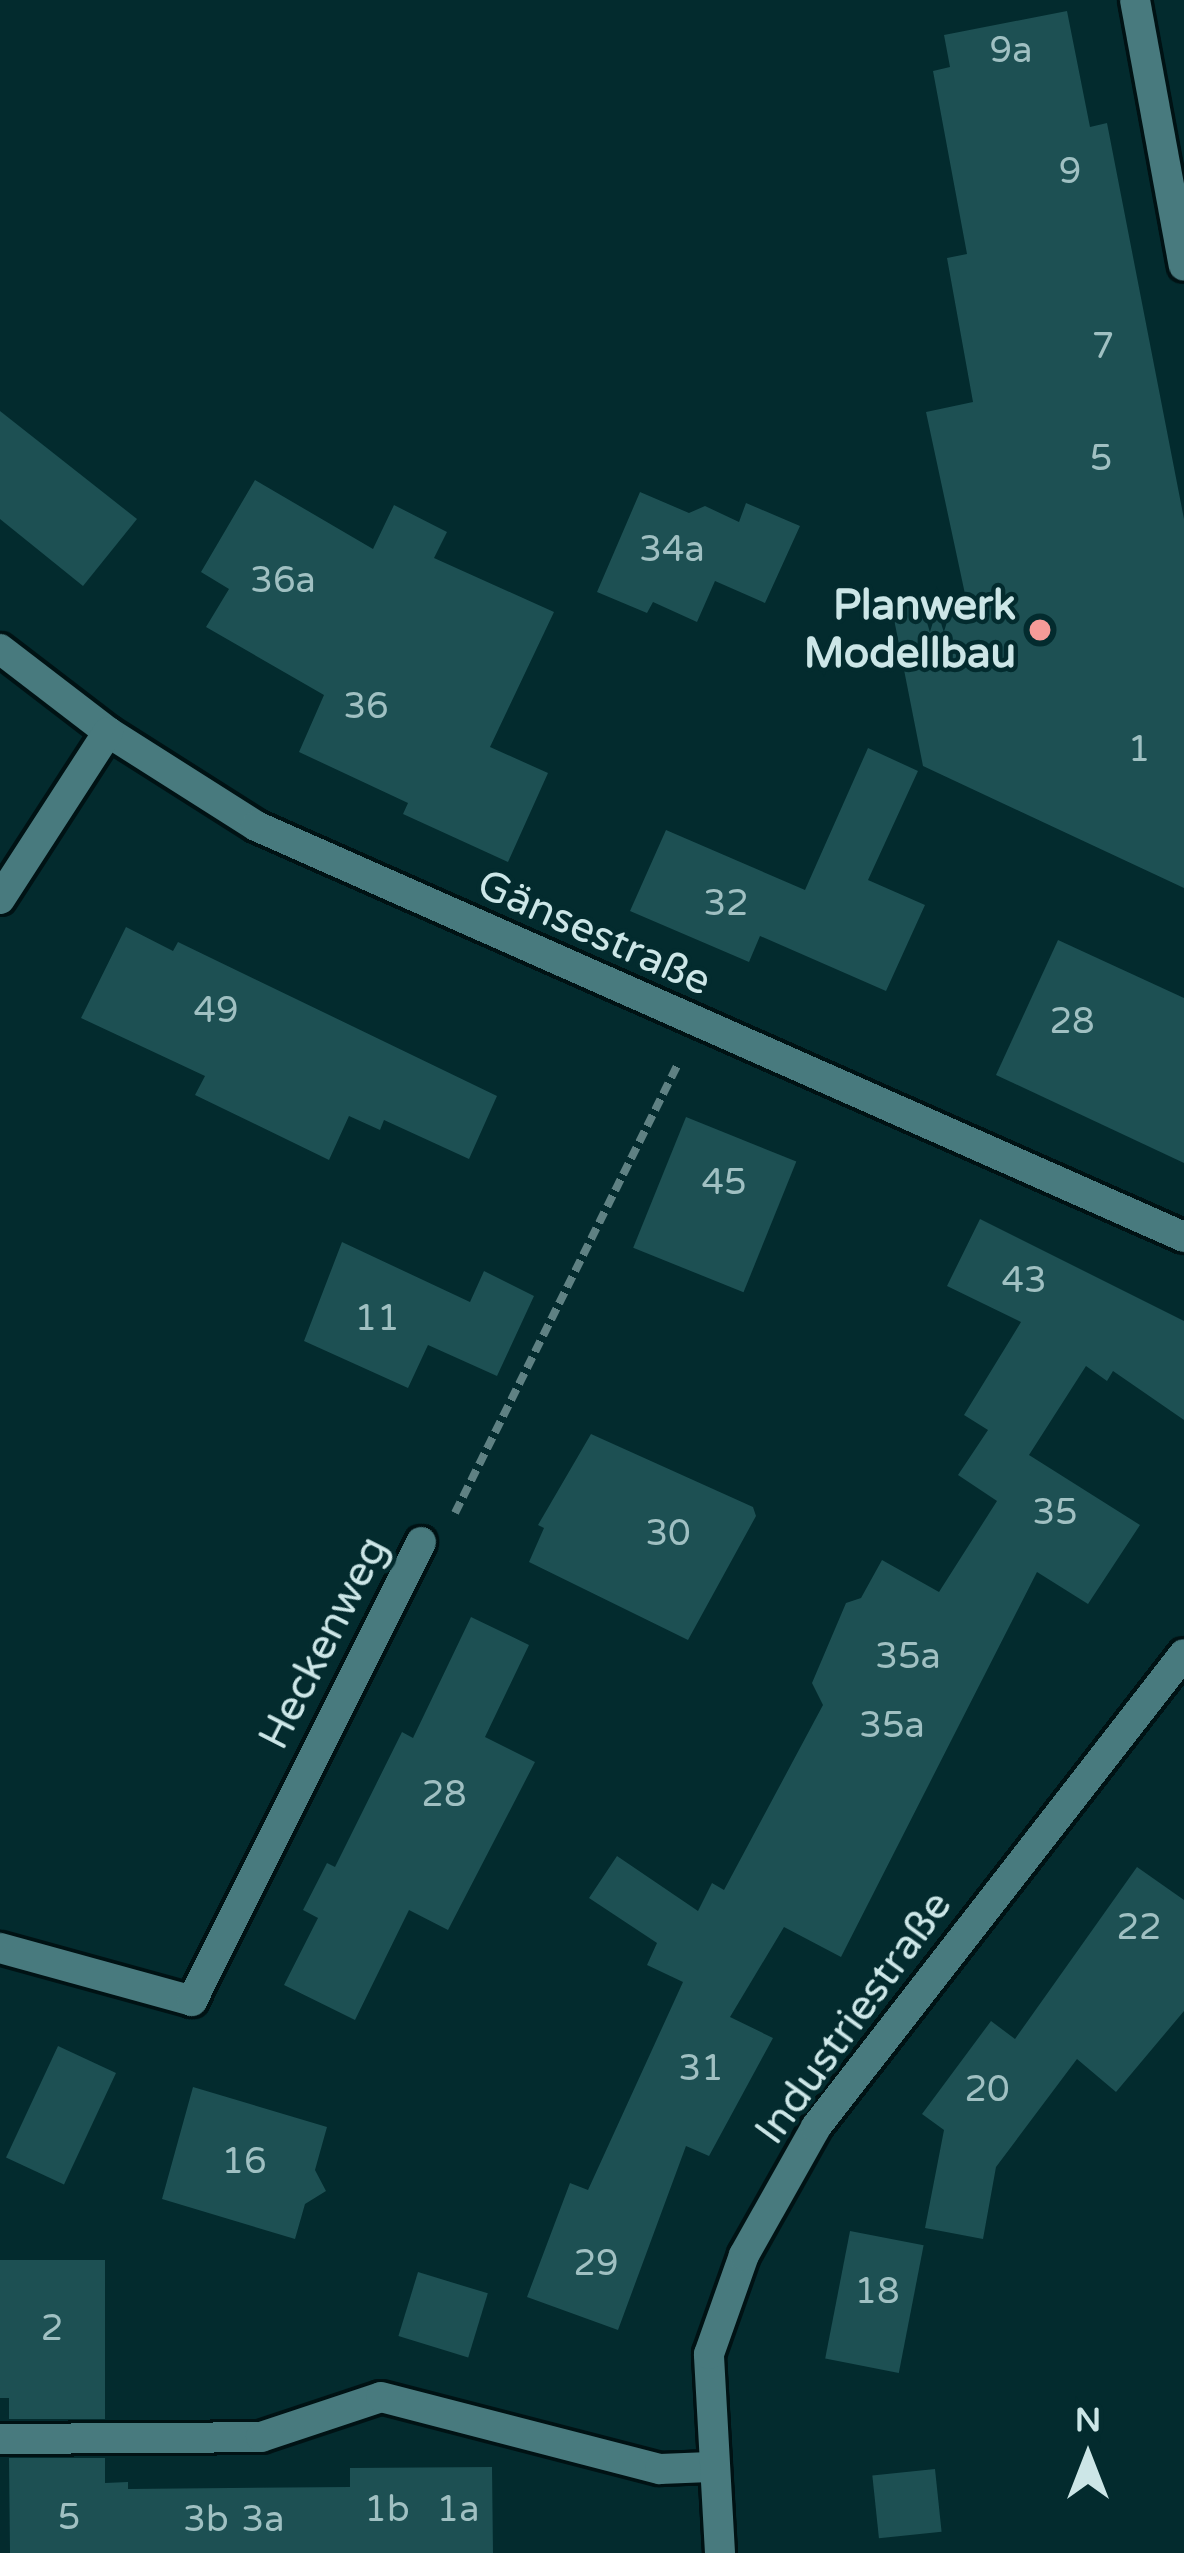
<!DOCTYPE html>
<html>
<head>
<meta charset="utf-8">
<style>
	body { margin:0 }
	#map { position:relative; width:1184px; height:2553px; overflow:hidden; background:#032b2e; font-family:"Varela Round",sans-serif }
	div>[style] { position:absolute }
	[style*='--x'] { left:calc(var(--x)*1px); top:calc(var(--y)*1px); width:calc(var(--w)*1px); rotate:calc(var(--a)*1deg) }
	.building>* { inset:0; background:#1d5053; transform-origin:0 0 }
	.path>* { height:8px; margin-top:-4px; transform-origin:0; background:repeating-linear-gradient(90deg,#5f8183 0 12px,transparent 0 18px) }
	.roads { filter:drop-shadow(3px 0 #001214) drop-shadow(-3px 0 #001214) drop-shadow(0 3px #001214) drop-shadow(0 -3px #001214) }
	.street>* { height:30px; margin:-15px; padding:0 15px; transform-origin:15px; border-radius:15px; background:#487a7e }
	.dots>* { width:33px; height:33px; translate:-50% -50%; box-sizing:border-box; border:6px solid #032b2e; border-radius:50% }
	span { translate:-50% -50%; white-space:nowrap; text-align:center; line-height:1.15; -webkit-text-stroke:9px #032b2e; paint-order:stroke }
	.number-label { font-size:36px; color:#a0c0c2 }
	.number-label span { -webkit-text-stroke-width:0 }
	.poi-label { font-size:42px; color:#cce6e7; font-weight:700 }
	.right { translate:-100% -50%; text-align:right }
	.street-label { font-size:42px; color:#cce6e7 }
	.north { position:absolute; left:1028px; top:2397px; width:120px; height:120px; -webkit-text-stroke:9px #032b2e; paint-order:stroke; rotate:0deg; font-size:33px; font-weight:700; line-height:48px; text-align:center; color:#cce6e7 }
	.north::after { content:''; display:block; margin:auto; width:42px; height:54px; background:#cce6e7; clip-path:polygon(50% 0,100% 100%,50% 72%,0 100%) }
</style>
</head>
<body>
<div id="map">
	<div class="building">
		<div style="clip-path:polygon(1067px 11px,1090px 127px,1107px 123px,1184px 519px,1184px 888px,923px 766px,892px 609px,965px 594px,926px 412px,973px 402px,947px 258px,967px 254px,933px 71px,950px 67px,944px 35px)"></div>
		<div style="clip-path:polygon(0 411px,137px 519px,83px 586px,0 519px)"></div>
		<div style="clip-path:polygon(255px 480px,373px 549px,394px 505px,447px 532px,434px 558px,554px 612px,490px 747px,548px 773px,508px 862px,403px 814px,408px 803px,299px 752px,324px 695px,206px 627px,229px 589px,201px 572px)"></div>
		<div style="clip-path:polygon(640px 492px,689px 513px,705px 506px,739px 522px,746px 503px,800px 526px,765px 603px,715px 581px,697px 622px,653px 602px,647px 613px,597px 592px)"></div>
		<div style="clip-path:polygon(868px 748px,918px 771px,868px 880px,925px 905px,886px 991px,760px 936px,749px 962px,630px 911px,666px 830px,805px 890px)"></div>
		<div style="clip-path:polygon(126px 927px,173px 951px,178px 942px,497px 1096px,469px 1159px,384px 1120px,380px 1130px,349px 1116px,329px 1160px,195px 1095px,205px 1076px,81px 1018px)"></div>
		<div style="clip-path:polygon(1058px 940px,1184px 998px,1184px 1163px,996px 1075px)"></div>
		<div style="left:686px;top:1117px;width:119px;height:141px;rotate:22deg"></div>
		<div style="clip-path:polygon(980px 1219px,1184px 1321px,1184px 1420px,1113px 1371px,1107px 1381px,1086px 1366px,1029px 1455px,1140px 1525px,1088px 1604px,1037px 1572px,841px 1957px,784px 1927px,730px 2017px,773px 2038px,709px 2156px,686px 2146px,618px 2330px,527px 2297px,570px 2183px,588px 2190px,683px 1982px,647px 1965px,657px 1943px,589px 1898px,617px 1856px,698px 1911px,712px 1883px,724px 1890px,823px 1705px,812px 1683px,846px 1603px,861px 1598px,882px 1560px,939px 1592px,997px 1501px,958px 1475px,988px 1430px,964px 1415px,1021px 1322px,947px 1286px)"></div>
		<div style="clip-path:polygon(342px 1242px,470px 1302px,484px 1271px,534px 1296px,497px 1376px,428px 1345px,408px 1388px,304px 1341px)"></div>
		<div style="clip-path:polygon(591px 1434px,753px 1507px,756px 1516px,688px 1640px,529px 1562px,544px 1528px,538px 1525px)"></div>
		<div style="clip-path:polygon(471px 1617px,529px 1645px,485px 1737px,535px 1762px,448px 1930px,409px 1910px,355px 2020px,284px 1985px,318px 1918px,303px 1910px,327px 1863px,335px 1867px,402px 1732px,413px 1738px)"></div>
		<div style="clip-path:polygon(1137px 1867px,1184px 1900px,1184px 2011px,1116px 2092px,1077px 2059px,996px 2167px,983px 2239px,925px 2228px,944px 2130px,922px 2114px,991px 2021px,1015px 2039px)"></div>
		<div style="left:58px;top:2046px;width:64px;height:123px;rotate:25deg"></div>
		<div style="clip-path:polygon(193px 2087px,327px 2127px,315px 2170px,326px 2191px,305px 2204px,295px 2239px,162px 2199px)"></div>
		<div style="left:850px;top:2231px;width:75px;height:130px;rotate:11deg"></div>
		<div style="clip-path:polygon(0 2260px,105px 2260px,105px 2419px,9px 2419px,9px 2398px,0 2398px)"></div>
		<div style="left:418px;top:2272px;width:73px;height:67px;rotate:17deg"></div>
		<div style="clip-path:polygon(9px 2458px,105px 2458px,105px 2483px,128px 2482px,128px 2489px,350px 2487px,350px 2468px,492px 2467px,493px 2553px,10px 2553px)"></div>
		<div style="left:935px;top:2469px;width:63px;height:63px;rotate:84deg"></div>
	</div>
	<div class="path">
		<div style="--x:455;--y:1513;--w:501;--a:-63.59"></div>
	</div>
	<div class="roads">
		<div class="street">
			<div style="--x:1135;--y:0;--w:270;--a:79.6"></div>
			<div style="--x:0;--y:649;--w:136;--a:37.5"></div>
			<div style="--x:108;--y:732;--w:175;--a:32.4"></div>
			<div style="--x:256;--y:826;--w:1015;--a:23.89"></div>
			<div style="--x:0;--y:899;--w:199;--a:-57.1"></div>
			<div style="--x:0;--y:1948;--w:199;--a:15.4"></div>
			<div style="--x:192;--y:2001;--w:513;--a:-63.48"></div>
			<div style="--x:0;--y:2439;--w:261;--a:-0.4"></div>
			<div style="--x:261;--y:2437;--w:126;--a:-18.4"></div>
			<div style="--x:381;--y:2397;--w:288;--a:14.5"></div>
			<div style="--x:660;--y:2469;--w:50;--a:-2.3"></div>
			<div style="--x:720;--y:2553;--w:199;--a:-93.2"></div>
			<div style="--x:709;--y:2354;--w:105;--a:-70.5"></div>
			<div style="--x:744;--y:2255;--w:147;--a:-60.6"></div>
			<div style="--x:816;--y:2127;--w:599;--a:-52.12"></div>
		</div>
	</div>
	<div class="dots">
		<div style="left:1040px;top:630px;background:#f59b98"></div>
	</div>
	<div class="number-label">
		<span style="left:1011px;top:51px">9a</span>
		<span style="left:1070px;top:172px">9</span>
		<span style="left:1103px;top:347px">7</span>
		<span style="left:1101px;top:459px">5</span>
		<span style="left:672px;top:550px">34a</span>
		<span style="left:283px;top:581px">36a</span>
		<span style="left:366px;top:707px">36</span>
		<span style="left:1139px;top:750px">1</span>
		<span style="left:726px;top:904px">32</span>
		<span style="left:216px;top:1011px">49</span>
		<span style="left:1072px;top:1022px">28</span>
		<span style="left:724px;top:1183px">45</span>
		<span style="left:1024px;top:1281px">43</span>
		<span style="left:377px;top:1319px">11</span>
		<span style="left:1055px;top:1513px">35</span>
		<span style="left:668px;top:1534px">30</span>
		<span style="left:908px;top:1657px">35a</span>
		<span style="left:892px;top:1726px">35a</span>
		<span style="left:444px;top:1795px">28</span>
		<span style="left:1139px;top:1928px">22</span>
		<span style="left:701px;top:2069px">31</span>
		<span style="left:987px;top:2090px">20</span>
		<span style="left:244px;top:2162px">16</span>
		<span style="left:596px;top:2264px">29</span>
		<span style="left:877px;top:2292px">18</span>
		<span style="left:52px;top:2329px">2</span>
		<span style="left:387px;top:2510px">1b</span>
		<span style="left:458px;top:2510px">1a</span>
		<span style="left:69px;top:2518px">5</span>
		<span style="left:206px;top:2520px">3b</span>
		<span style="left:263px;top:2520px">3a</span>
	</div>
	<div class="poi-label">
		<span class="right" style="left:1016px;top:630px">Planwerk<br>Modellbau</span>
	</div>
	<div class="street-label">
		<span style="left:594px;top:933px;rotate:24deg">Gänsestraße</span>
		<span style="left:324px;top:1643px;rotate:-63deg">Heckenweg</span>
		<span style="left:854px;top:2018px;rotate:-54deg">Industriestraße</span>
	</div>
	<div class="north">N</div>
</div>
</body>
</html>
